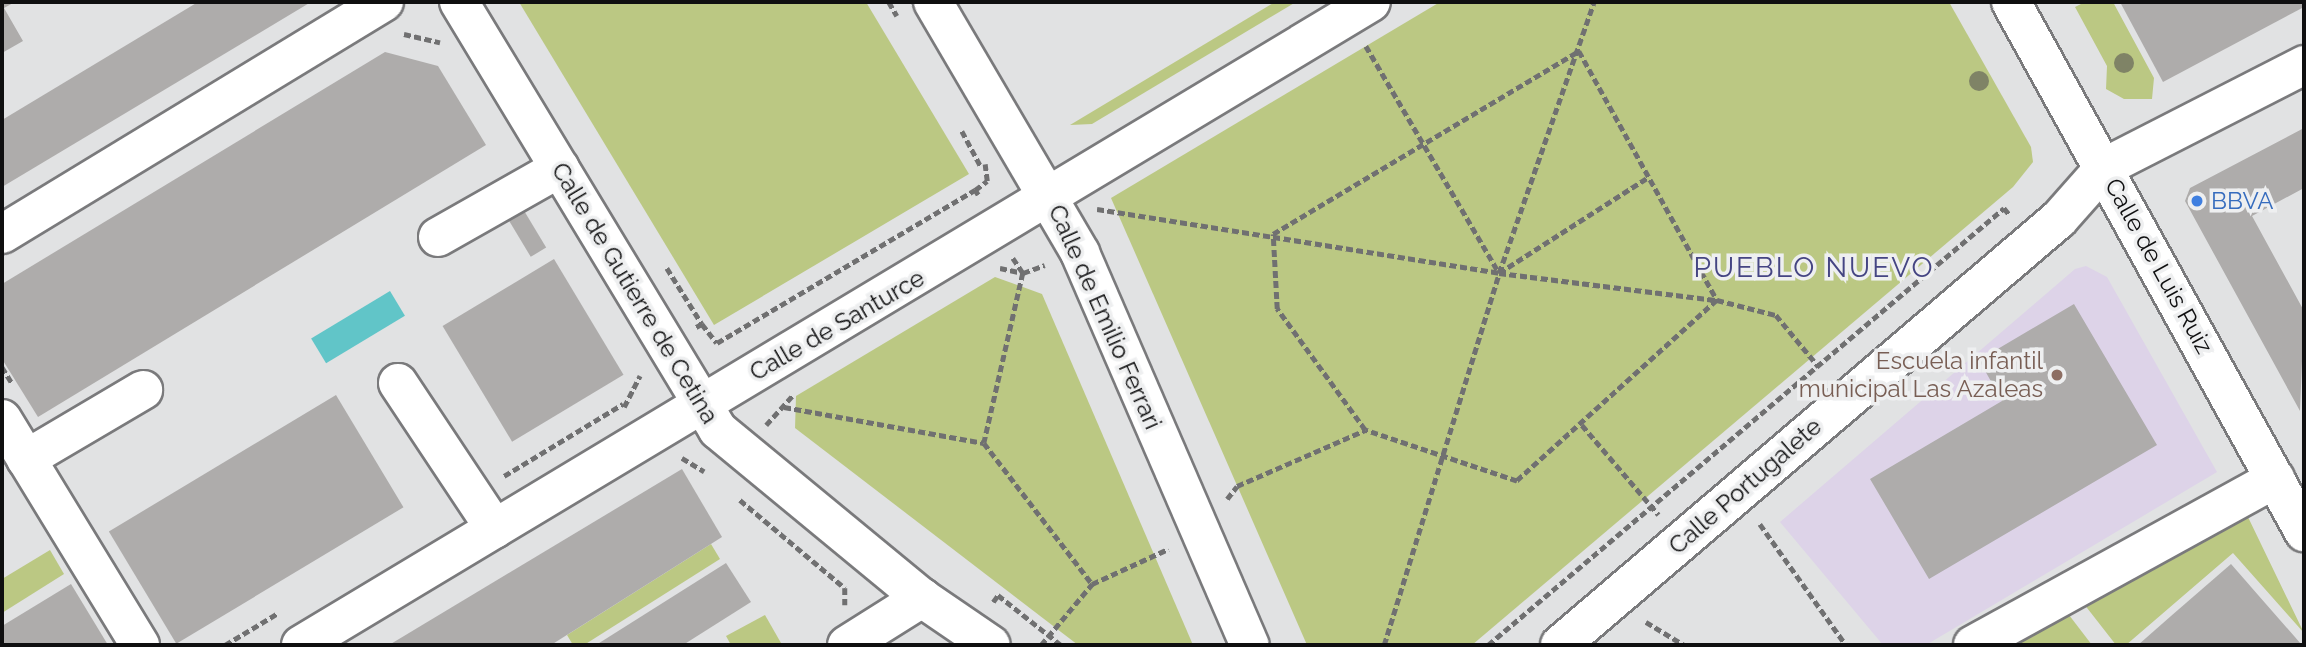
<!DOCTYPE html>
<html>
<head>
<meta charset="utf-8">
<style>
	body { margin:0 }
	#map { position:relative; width:2306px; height:647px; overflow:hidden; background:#e1e2e3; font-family:Raleway,sans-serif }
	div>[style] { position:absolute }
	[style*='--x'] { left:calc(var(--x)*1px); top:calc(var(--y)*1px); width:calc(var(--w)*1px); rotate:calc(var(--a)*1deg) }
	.education>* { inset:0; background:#ddd3e8 }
	.green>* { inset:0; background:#bbc883 }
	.water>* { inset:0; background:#61c5c8; transform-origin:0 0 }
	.building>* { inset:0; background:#aeacab; transform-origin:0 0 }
	.path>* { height:4.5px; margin-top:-2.25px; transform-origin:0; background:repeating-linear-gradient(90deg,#707071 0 7px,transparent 0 10.5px) }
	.roads { filter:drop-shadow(2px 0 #7a7a7c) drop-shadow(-2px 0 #7a7a7c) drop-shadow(0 2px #7a7a7c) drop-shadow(0 -2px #7a7a7c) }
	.minor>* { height:38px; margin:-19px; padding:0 19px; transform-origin:19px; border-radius:19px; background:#fff }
	.trees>* { width:20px; height:20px; margin:-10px; border-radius:50%; background:#7f8366 }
	.dots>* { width:19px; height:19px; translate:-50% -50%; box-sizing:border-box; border:4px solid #eeeff0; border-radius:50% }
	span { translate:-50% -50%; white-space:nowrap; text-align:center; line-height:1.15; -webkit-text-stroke:7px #eeeff0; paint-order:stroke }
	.shop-label { font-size:24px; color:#366cbe }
	.left { translate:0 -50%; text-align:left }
	.street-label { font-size:24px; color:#0f0f10 }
	.education-label { font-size:24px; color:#785e54 }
	.right { translate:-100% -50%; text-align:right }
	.quarter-label { font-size:28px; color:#454583; letter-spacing:2px }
	.frame { position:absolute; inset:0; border:4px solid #0f0f10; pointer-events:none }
</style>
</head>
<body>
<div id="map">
	<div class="education">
		<div style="clip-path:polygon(2086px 266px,2107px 277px,2217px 472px,1926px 645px,1883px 645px,1780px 522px,2075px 269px)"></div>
	</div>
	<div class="green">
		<div style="clip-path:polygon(519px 2px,866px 2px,969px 174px,714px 325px)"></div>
		<div style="clip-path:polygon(1275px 2px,1296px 2px,1092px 124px,1070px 125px)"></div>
		<div style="clip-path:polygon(1440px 2px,1949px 2px,2031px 147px,2033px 162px,2013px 187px,1472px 645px,1307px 645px,1111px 198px)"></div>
		<div style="clip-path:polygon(2085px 2px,2113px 2px,2154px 78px,2152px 99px,2124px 99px,2106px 89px,2107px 66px,2075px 7px)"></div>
		<div style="clip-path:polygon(995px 277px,1042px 294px,1193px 645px,1078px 645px,795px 428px,796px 396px)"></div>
		<div style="clip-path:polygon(2247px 515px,2304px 633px,2233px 553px,2126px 645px,2116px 645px,2084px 604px)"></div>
		<div style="clip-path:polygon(711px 544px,720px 559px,584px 645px,573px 645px,567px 635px)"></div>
		<div style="clip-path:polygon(50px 550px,64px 574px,2px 613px,2px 579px)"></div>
		<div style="clip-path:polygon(765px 615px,781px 643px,731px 645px,726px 636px)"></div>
		<div style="clip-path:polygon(2069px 615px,2092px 645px,2016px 645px)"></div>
	</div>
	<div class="water">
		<div style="left:390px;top:291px;width:29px;height:92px;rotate:59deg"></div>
	</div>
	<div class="building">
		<div style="clip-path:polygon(2px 2px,15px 2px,4px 8px,23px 41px,2px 53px)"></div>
		<div style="clip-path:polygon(198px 2px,311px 2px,2px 187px,2px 120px)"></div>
		<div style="clip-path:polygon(2120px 2px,2304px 2px,2304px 7px,2163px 82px)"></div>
		<div style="clip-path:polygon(385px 52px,438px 66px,486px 145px,38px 417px,2px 359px,2px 284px)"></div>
		<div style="clip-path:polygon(2304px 128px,2304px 188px,2252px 216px,2304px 311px,2300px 411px,2185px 201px,2190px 188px)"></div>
		<div style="left:523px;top:209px;width:45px;height:18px;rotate:59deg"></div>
		<div style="left:554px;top:259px;width:135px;height:130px;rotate:59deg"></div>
		<div style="clip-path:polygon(2074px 304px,2157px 445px,1929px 579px,1870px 479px,2002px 401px,1979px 360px)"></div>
		<div style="left:336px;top:395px;width:131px;height:265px;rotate:59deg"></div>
		<div style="clip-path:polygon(682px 469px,722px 537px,551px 645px,389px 645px)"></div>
		<div style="clip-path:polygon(726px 563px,751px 602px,683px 645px,596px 645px)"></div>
		<div style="clip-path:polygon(2231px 564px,2301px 644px,2138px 645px,2171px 616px)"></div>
		<div style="clip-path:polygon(71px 584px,108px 645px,2px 645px,2px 626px)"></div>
	</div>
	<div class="path">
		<div style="--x:889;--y:2;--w:16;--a:60"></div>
		<div style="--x:404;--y:34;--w:37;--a:13"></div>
		<div style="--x:1366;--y:46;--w:263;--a:59.6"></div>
		<div style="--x:1499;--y:273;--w:176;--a:-32.7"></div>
		<div style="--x:1579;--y:51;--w:285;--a:61"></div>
		<div style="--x:1717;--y:300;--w:270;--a:137.9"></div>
		<div style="--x:1517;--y:481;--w:160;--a:-161.5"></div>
		<div style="--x:1365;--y:430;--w:150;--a:-126"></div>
		<div style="--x:1277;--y:309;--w:75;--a:-93.1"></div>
		<div style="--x:1273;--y:234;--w:357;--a:-30.9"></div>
		<div style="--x:962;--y:131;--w:40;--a:62"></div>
		<div style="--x:978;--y:195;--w:6;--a:-121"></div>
		<div style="--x:975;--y:190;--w:15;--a:-37"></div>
		<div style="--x:987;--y:181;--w:17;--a:-97"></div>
		<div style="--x:1097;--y:209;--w:407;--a:9"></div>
		<div style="--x:1499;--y:273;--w:220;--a:7.1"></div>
		<div style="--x:1717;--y:300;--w:61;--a:14.3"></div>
		<div style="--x:1776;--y:315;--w:67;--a:50.4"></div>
		<div style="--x:1013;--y:258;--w:18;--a:56"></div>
		<div style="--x:1023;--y:273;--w:174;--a:102.9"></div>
		<div style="--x:984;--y:443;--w:178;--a:52.5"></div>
		<div style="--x:667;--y:268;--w:66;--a:58"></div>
		<div style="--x:1000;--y:268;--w:24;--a:12"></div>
		<div style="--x:1023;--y:273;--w:23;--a:-20"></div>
		<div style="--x:696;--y:327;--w:7;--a:-27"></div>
		<div style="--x:702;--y:324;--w:24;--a:52"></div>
		<div style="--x:717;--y:343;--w:300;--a:-30.7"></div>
		<div style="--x:2;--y:367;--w:19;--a:58"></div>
		<div style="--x:624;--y:407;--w:35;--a:-63"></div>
		<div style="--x:784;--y:407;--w:203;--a:10.2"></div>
		<div style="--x:766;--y:425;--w:40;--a:-48"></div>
		<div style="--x:1582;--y:425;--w:118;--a:49.5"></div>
		<div style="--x:682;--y:458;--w:26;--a:31"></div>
		<div style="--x:504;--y:476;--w:139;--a:-31.2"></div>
		<div style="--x:1227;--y:499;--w:16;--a:-52"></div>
		<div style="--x:1237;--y:486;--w:140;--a:-23.6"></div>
		<div style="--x:740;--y:500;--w:137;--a:40"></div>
		<div style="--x:845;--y:588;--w:17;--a:90"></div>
		<div style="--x:1760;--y:524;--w:148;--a:54.6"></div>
		<div style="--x:993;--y:602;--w:9;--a:-54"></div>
		<div style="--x:998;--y:595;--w:80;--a:38.4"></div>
		<div style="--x:1646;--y:622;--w:44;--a:31.2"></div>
		<div style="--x:225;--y:645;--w:62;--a:-31.1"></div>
		<div style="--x:1041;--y:645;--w:80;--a:-50.1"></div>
		<div style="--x:1092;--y:584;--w:84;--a:-24.7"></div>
		<div style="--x:1384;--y:645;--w:389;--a:-72.8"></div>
		<div style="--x:1499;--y:273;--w:287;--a:-70.7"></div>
		<div style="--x:1488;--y:645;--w:676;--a:-40.26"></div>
		<div style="--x:2004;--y:208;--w:8;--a:50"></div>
	</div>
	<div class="roads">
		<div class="minor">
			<div style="--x:459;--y:2;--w:500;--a:58.82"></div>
			<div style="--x:718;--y:430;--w:264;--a:39.5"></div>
			<div style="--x:922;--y:598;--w:83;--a:34.3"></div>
			<div style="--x:933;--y:2;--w:291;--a:59.6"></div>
			<div style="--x:1080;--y:253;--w:427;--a:66.6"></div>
			<div style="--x:2011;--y:2;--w:606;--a:61.06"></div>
			<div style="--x:2;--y:234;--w:447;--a:-31.3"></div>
			<div style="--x:438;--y:237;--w:140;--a:-29.5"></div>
			<div style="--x:398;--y:383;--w:175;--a:56.4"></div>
			<div style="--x:2;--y:419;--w:265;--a:58.6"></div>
			<div style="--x:26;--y:459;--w:136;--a:-30.5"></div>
			<div style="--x:301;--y:645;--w:1248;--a:-31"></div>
			<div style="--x:847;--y:645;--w:89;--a:-32.1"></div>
			<div style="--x:1560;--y:645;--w:656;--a:-40.49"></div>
			<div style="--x:2059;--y:219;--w:69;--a:-48.5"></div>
			<div style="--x:2105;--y:167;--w:224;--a:-27.1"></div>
			<div style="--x:1973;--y:645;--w:345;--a:-28.8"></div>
		</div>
	</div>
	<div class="trees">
		<div style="left:2124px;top:63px"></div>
		<div style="left:1979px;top:81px"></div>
	</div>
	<div class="dots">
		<div style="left:2197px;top:201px;background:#3f7fe0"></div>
		<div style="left:2057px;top:375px;background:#8d6e63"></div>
	</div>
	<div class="shop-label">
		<span class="left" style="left:2211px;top:201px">BBVA</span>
	</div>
	<div class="street-label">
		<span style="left:2159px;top:266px;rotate:61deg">Calle de Luis Ruiz</span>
		<span style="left:635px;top:293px;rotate:59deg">Calle de Gutierre de Cetina</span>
		<span style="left:1105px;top:317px;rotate:66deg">Calle de Emilio Ferrari</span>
		<span style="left:837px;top:325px;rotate:-30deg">Calle de Santurce</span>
		<span style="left:1745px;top:486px;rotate:-41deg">Calle Portugalete</span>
	</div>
	<div class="education-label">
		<span class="right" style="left:2043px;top:375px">Escuela infantil<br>municipal Las Azaleas</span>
	</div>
	<div class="quarter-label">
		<span style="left:1814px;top:268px">PUEBLO NUEVO</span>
	</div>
	<div class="frame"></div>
</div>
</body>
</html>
